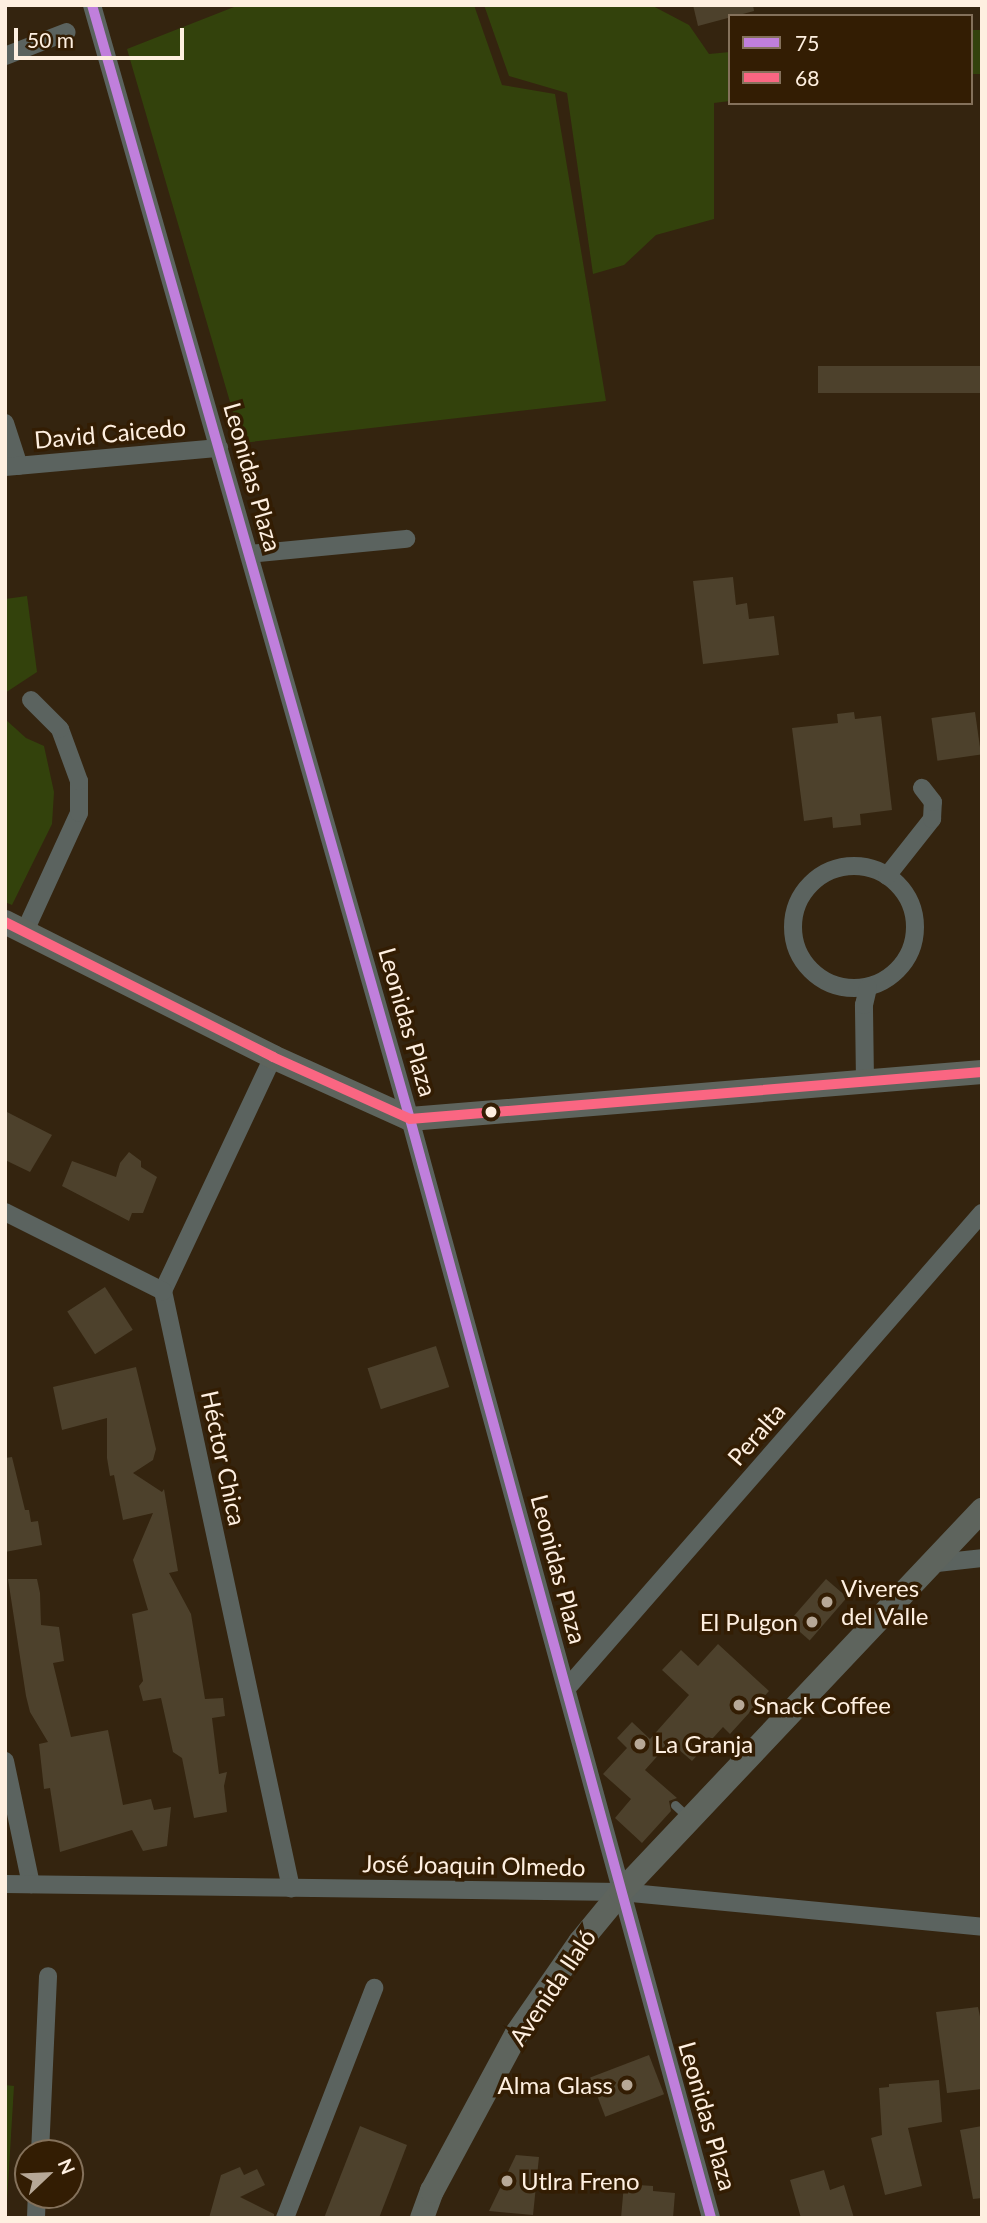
<!DOCTYPE html>
<html>
<head>
<meta charset="utf-8">
<style>
	body { margin:0 }
	#map { position:relative; width:987px; height:2223px; overflow:hidden; background:#34240f; font-family:Lato,sans-serif }
	div>[style] { position:absolute }
	[style*='--x'] { left:calc(var(--x)*1px); top:calc(var(--y)*1px); width:calc(var(--w)*1px); rotate:calc(var(--a)*1deg) }
	.green>* { inset:0; background:#33420c; transform-origin:0 0 }
	.building>* { inset:0; background:#4d412c; transform-origin:0 0 }
	.lane>* { height:9px; margin:-4.5px; padding:0 4.5px; transform-origin:4.5px; border-radius:4.5px; background:#5b635f }
	.street>* { height:18px; margin:-9px; padding:0 9px; transform-origin:9px; border-radius:9px; background:#5b635f }
	.street>.ring { margin:-9px; padding:0; box-sizing:content-box; background:none; border:18px solid #5b635f; border-radius:50% }
	.secondary>* { height:24px; margin:-12px; padding:0 12px; transform-origin:12px; border-radius:12px; background:#5e645d }
	.bus-1>* { height:10px; margin:-5px; padding:0 5px; transform-origin:5px; border-radius:5px; background:#c07fdc }
	.bus-2>* { height:10px; margin:-5px; padding:0 5px; transform-origin:5px; border-radius:5px; background:#fa6682 }
	.dots>* { width:19px; height:19px; translate:-50% -50%; box-sizing:border-box; border:4px solid #331d03; border-radius:50% }
	span { translate:-50% -50%; white-space:nowrap; text-align:center; line-height:1.15; -webkit-text-stroke:7px #331d03; paint-order:stroke }
	.street-label { font-size:24px; color:#feefe0 }
	.poi-label { font-size:24px; color:#feefe0 }
	.left { translate:0 -50%; text-align:left }
	.right { translate:-100% -50%; text-align:right }
	.frame { position:absolute; inset:0; border:7px solid #feefe0; pointer-events:none }
	.legend { position:absolute; left:728px; top:14px; width:245px; height:91px; box-sizing:border-box; background:#331d03; border:2px solid #84715b; margin:0; padding:9px 12px; list-style:none; font-size:21px; color:#feefe0 }
	.legend li { display:flex; align-items:center; gap:14px; height:35px }
	.legend b { width:35px; border:2px solid #84715b }
	.north { position:absolute; left:14px; top:2139px; width:70px; height:70px; box-sizing:border-box; background:#331d03; border:2px solid #84715b; border-radius:50%; rotate:67deg; font-size:19px; font-weight:700; line-height:28px; text-align:center; color:#feefe0 }
	.north::after { content:''; display:block; margin:auto; width:24px; height:32px; background:#b7a897; clip-path:polygon(50% 0,100% 100%,50% 72%,0 100%) }
	.scale { position:absolute; left:14px; top:28px; width:170px; height:32px; box-sizing:border-box; border:4px solid #feefe0; border-top:0; padding-left:9px; font-size:21px; line-height:24px; white-space:nowrap; color:#feefe0; -webkit-text-stroke:5px #331d03; paint-order:stroke }
</style>
</head>
<body>
<div id="map">
	<div class="green">
		<div style="clip-path:polygon(239px 5px,474px 5px,502px 85px,555px 94px,606px 401px,242px 443px,127px 49px)"></div>
		<div style="clip-path:polygon(484px 5px,651px 5px,689px 25px,709px 54px,730px 52px,730px 101px,714px 103px,714px 219px,656px 235px,624px 265px,593px 274px,567px 93px,509px 76px)"></div>
		<div style="left:982px;top:30px;width:44px;height:11px;rotate:90deg"></div>
		<div style="clip-path:polygon(27px 596px,37px 672px,5px 693px,5px 599px)"></div>
		<div style="clip-path:polygon(5px 719px,26px 738px,44px 746px,54px 792px,52px 824px,12px 905px,5px 902px)"></div>
		<div style="clip-path:polygon(5px 2085px,14px 2086px,6px 2218px,5px 2218px)"></div>
	</div>
	<div class="building">
		<div style="clip-path:polygon(693px 5px,753px 5px,754px 11px,698px 26px)"></div>
		<div style="left:982px;top:366px;width:27px;height:164px;rotate:90deg"></div>
		<div style="clip-path:polygon(733px 577px,736px 605px,747px 603px,749px 619px,774px 616px,779px 655px,703px 664px,693px 581px)"></div>
		<div style="clip-path:polygon(854px 712px,855px 719px,881px 716px,892px 810px,860px 814px,861px 825px,833px 828px,832px 817px,804px 821px,792px 728px,838px 723px,837px 714px)"></div>
		<div style="left:975px;top:712px;width:43px;height:44px;rotate:82deg"></div>
		<div style="clip-path:polygon(5px 1111px,52px 1135px,30px 1172px,5px 1160px)"></div>
		<div style="clip-path:polygon(129px 1152px,141px 1161px,141px 1167px,157px 1177px,143px 1213px,132px 1213px,129px 1221px,62px 1186px,72px 1161px,116px 1177px,120px 1163px)"></div>
		<div style="left:105px;top:1287px;width:51px;height:45px;rotate:57deg"></div>
		<div style="left:436px;top:1346px;width:43px;height:72px;rotate:72deg"></div>
		<div style="clip-path:polygon(136px 1367px,156px 1449px,153px 1460px,133px 1473px,162px 1492px,164px 1489px,178px 1571px,169px 1573px,191px 1614px,205px 1699px,223px 1698px,225px 1716px,212px 1718px,219px 1774px,227px 1772px,224px 1786px,227px 1812px,194px 1818px,182px 1758px,173px 1752px,161px 1698px,143px 1701px,139px 1686px,143px 1681px,132px 1614px,148px 1610px,133px 1560px,153px 1513px,123px 1520px,114px 1475px,110px 1476px,107px 1458px,107px 1418px,62px 1430px,53px 1387px)"></div>
		<div style="clip-path:polygon(12px 1457px,25px 1510px,29px 1510px,31px 1522px,38px 1521px,42px 1545px,5px 1552px,5px 1458px)"></div>
		<div style="clip-path:polygon(8px 1579px,37px 1579px,40px 1593px,41px 1625px,59px 1627px,64px 1661px,53px 1663px,71px 1737px,108px 1730px,123px 1805px,151px 1799px,154px 1810px,171px 1807px,167px 1846px,143px 1851px,132px 1830px,60px 1852px,50px 1788px,44px 1789px,39px 1744px,48px 1742px,30px 1712px,26px 1696px)"></div>
		<div style="left:826px;top:1579px;width:28px;height:57px;rotate:41deg"></div>
		<div style="clip-path:polygon(718px 1644px,769px 1691px,730px 1734px,723px 1727px,692px 1761px,670px 1742px,645px 1770px,677px 1798px,669px 1801px,671px 1811px,642px 1843px,615px 1818px,631px 1799px,603px 1774px,627px 1748px,617px 1738px,632px 1722px,650px 1739px,689px 1695px,662px 1670px,681px 1650px,698px 1666px)"></div>
		<div style="clip-path:polygon(978px 2007px,982px 2026px,982px 2089px,947px 2093px,936px 2012px)"></div>
		<div style="left:649px;top:2055px;width:42px;height:63px;rotate:69deg"></div>
		<div style="clip-path:polygon(939px 2080px,942px 2122px,908px 2128px,922px 2186px,885px 2195px,871px 2138px,882px 2135px,879px 2088px,889px 2087px,889px 2084px)"></div>
		<div style="clip-path:polygon(360px 2126px,407px 2145px,391px 2187px,379px 2218px,324px 2218px)"></div>
		<div style="clip-path:polygon(982px 2126px,982px 2198px,973px 2199px,960px 2130px)"></div>
		<div style="clip-path:polygon(516px 2155px,539px 2157px,533px 2215px,489px 2211px)"></div>
		<div style="clip-path:polygon(240px 2167px,244px 2175px,257px 2169px,265px 2185px,240px 2197px,274px 2214px,274px 2218px,209px 2218px,221px 2175px)"></div>
		<div style="clip-path:polygon(824px 2170px,830px 2190px,844px 2185px,854px 2218px,801px 2218px,790px 2180px)"></div>
		<div style="clip-path:polygon(624px 2184px,653px 2186px,653px 2191px,675px 2193px,673px 2218px,621px 2218px)"></div>
	</div>
	<div class="lane">
		<div style="--x:675;--y:1805;--w:19;--a:43"></div>
	</div>
	<div class="street">
		<div style="--x:92;--y:5;--w:1158;--a:74.07"></div>
		<div style="--x:410;--y:1119;--w:1139;--a:74.68"></div>
		<div style="--x:5;--y:56;--w:66;--a:-21.2"></div>
		<div style="--x:5;--y:423;--w:45;--a:72"></div>
		<div style="--x:5;--y:467;--w:215;--a:-5.1"></div>
		<div style="--x:249;--y:554;--w:158;--a:-5.5"></div>
		<div class="ring" style="left:793px;top:866px;width:104px;height:104px"></div>
		<div style="--x:887;--y:876;--w:73;--a:-51.7"></div>
		<div style="--x:932;--y:819;--w:17;--a:-87"></div>
		<div style="--x:933;--y:802;--w:18;--a:-128"></div>
		<div style="--x:25;--y:931;--w:130;--a:-65.4"></div>
		<div style="--x:79;--y:813;--w:32;--a:-90"></div>
		<div style="--x:79;--y:781;--w:55;--a:-110.1"></div>
		<div style="--x:60;--y:729;--w:41;--a:-135"></div>
		<div style="--x:273;--y:1057;--w:259;--a:115.2"></div>
		<div style="--x:163;--y:1291;--w:611;--a:77.9"></div>
		<div style="--x:865;--y:1081;--w:76;--a:-90.8"></div>
		<div style="--x:864;--y:1005;--w:18;--a:-77"></div>
		<div style="--x:5;--y:1212;--w:177;--a:26.6"></div>
		<div style="--x:928;--y:1564;--w:54;--a:-6.3"></div>
		<div style="--x:567;--y:1688;--w:631;--a:-48.86"></div>
		<div style="--x:5;--y:1761;--w:126;--a:78.1"></div>
		<div style="--x:5;--y:1884;--w:616;--a:0.74"></div>
		<div style="--x:621;--y:1892;--w:363;--a:5.5"></div>
		<div style="--x:40;--y:2153;--w:177;--a:-87.4"></div>
		<div style="--x:36;--y:2218;--w:23;--a:-88"></div>
		<div style="--x:285;--y:2218;--w:247;--a:-68.8"></div>
	</div>
	<div class="secondary">
		<div style="--x:5;--y:922;--w:300;--a:26.7"></div>
		<div style="--x:273;--y:1057;--w:150;--a:24.3"></div>
		<div style="--x:410;--y:1119;--w:574;--a:-4.7"></div>
		<div style="--x:422;--y:2218;--w:29;--a:-70"></div>
		<div style="--x:432;--y:2191;--w:179;--a:-61.7"></div>
		<div style="--x:517;--y:2033;--w:111;--a:-55.3"></div>
		<div style="--x:580;--y:1942;--w:65;--a:-50.6"></div>
		<div style="--x:621;--y:1892;--w:526;--a:-46.62"></div>
	</div>
	<div class="bus-1">
		<div style="--x:92;--y:5;--w:1158;--a:74.07"></div>
		<div style="--x:410;--y:1119;--w:1139;--a:74.68"></div>
	</div>
	<div class="bus-2">
		<div style="--x:5;--y:922;--w:300;--a:26.7"></div>
		<div style="--x:273;--y:1057;--w:150;--a:24.3"></div>
		<div style="--x:410;--y:1119;--w:574;--a:-4.7"></div>
	</div>
	<div class="dots">
		<div style="left:491px;top:1112px;background:#feefe0"></div>
		<div style="left:827px;top:1602px;background:#b7a897"></div>
		<div style="left:812px;top:1622px;background:#b7a897"></div>
		<div style="left:739px;top:1705px;background:#b7a897"></div>
		<div style="left:640px;top:1744px;background:#b7a897"></div>
		<div style="left:627px;top:2085px;background:#b7a897"></div>
		<div style="left:507px;top:2181px;background:#b7a897"></div>
	</div>
	<div class="street-label">
		<span style="left:110px;top:433px;rotate:-5deg">David Caicedo</span>
		<span style="left:253px;top:477px;rotate:74deg">Leonidas Plaza</span>
		<span style="left:408px;top:1022px;rotate:74deg">Leonidas Plaza</span>
		<span style="left:756px;top:1434px;rotate:-49deg">Peralta</span>
		<span style="left:224px;top:1458px;rotate:78deg">Héctor Chica</span>
		<span style="left:559px;top:1569px;rotate:75deg">Leonidas Plaza</span>
		<span style="left:474px;top:1865px;rotate:1deg">José Joaquin Olmedo</span>
		<span style="left:552px;top:1987px;rotate:-56deg">Avenida Ilaló</span>
		<span style="left:708px;top:2116px;rotate:74deg">Leonidas Plaza</span>
	</div>
	<div class="poi-label">
		<span class="left" style="left:841px;top:1602px">Viveres<br>del Valle</span>
		<span class="right" style="left:798px;top:1622px">El Pulgon</span>
		<span class="left" style="left:753px;top:1705px">Snack Coffee</span>
		<span class="left" style="left:654px;top:1744px">La Granja</span>
		<span class="right" style="left:613px;top:2085px">Alma Glass</span>
		<span class="left" style="left:521px;top:2181px">Utlra Freno</span>
	</div>
	<div class="frame"></div>
	<ul class="legend">
	<li><b style="height:9px;background:#c07fdc"></b>75</li>
	<li><b style="height:9px;background:#fa6682"></b>68</li>
	</ul>
	<div class="north">N</div>
	<div class="scale">50 m</div>
</div>
</body>
</html>
